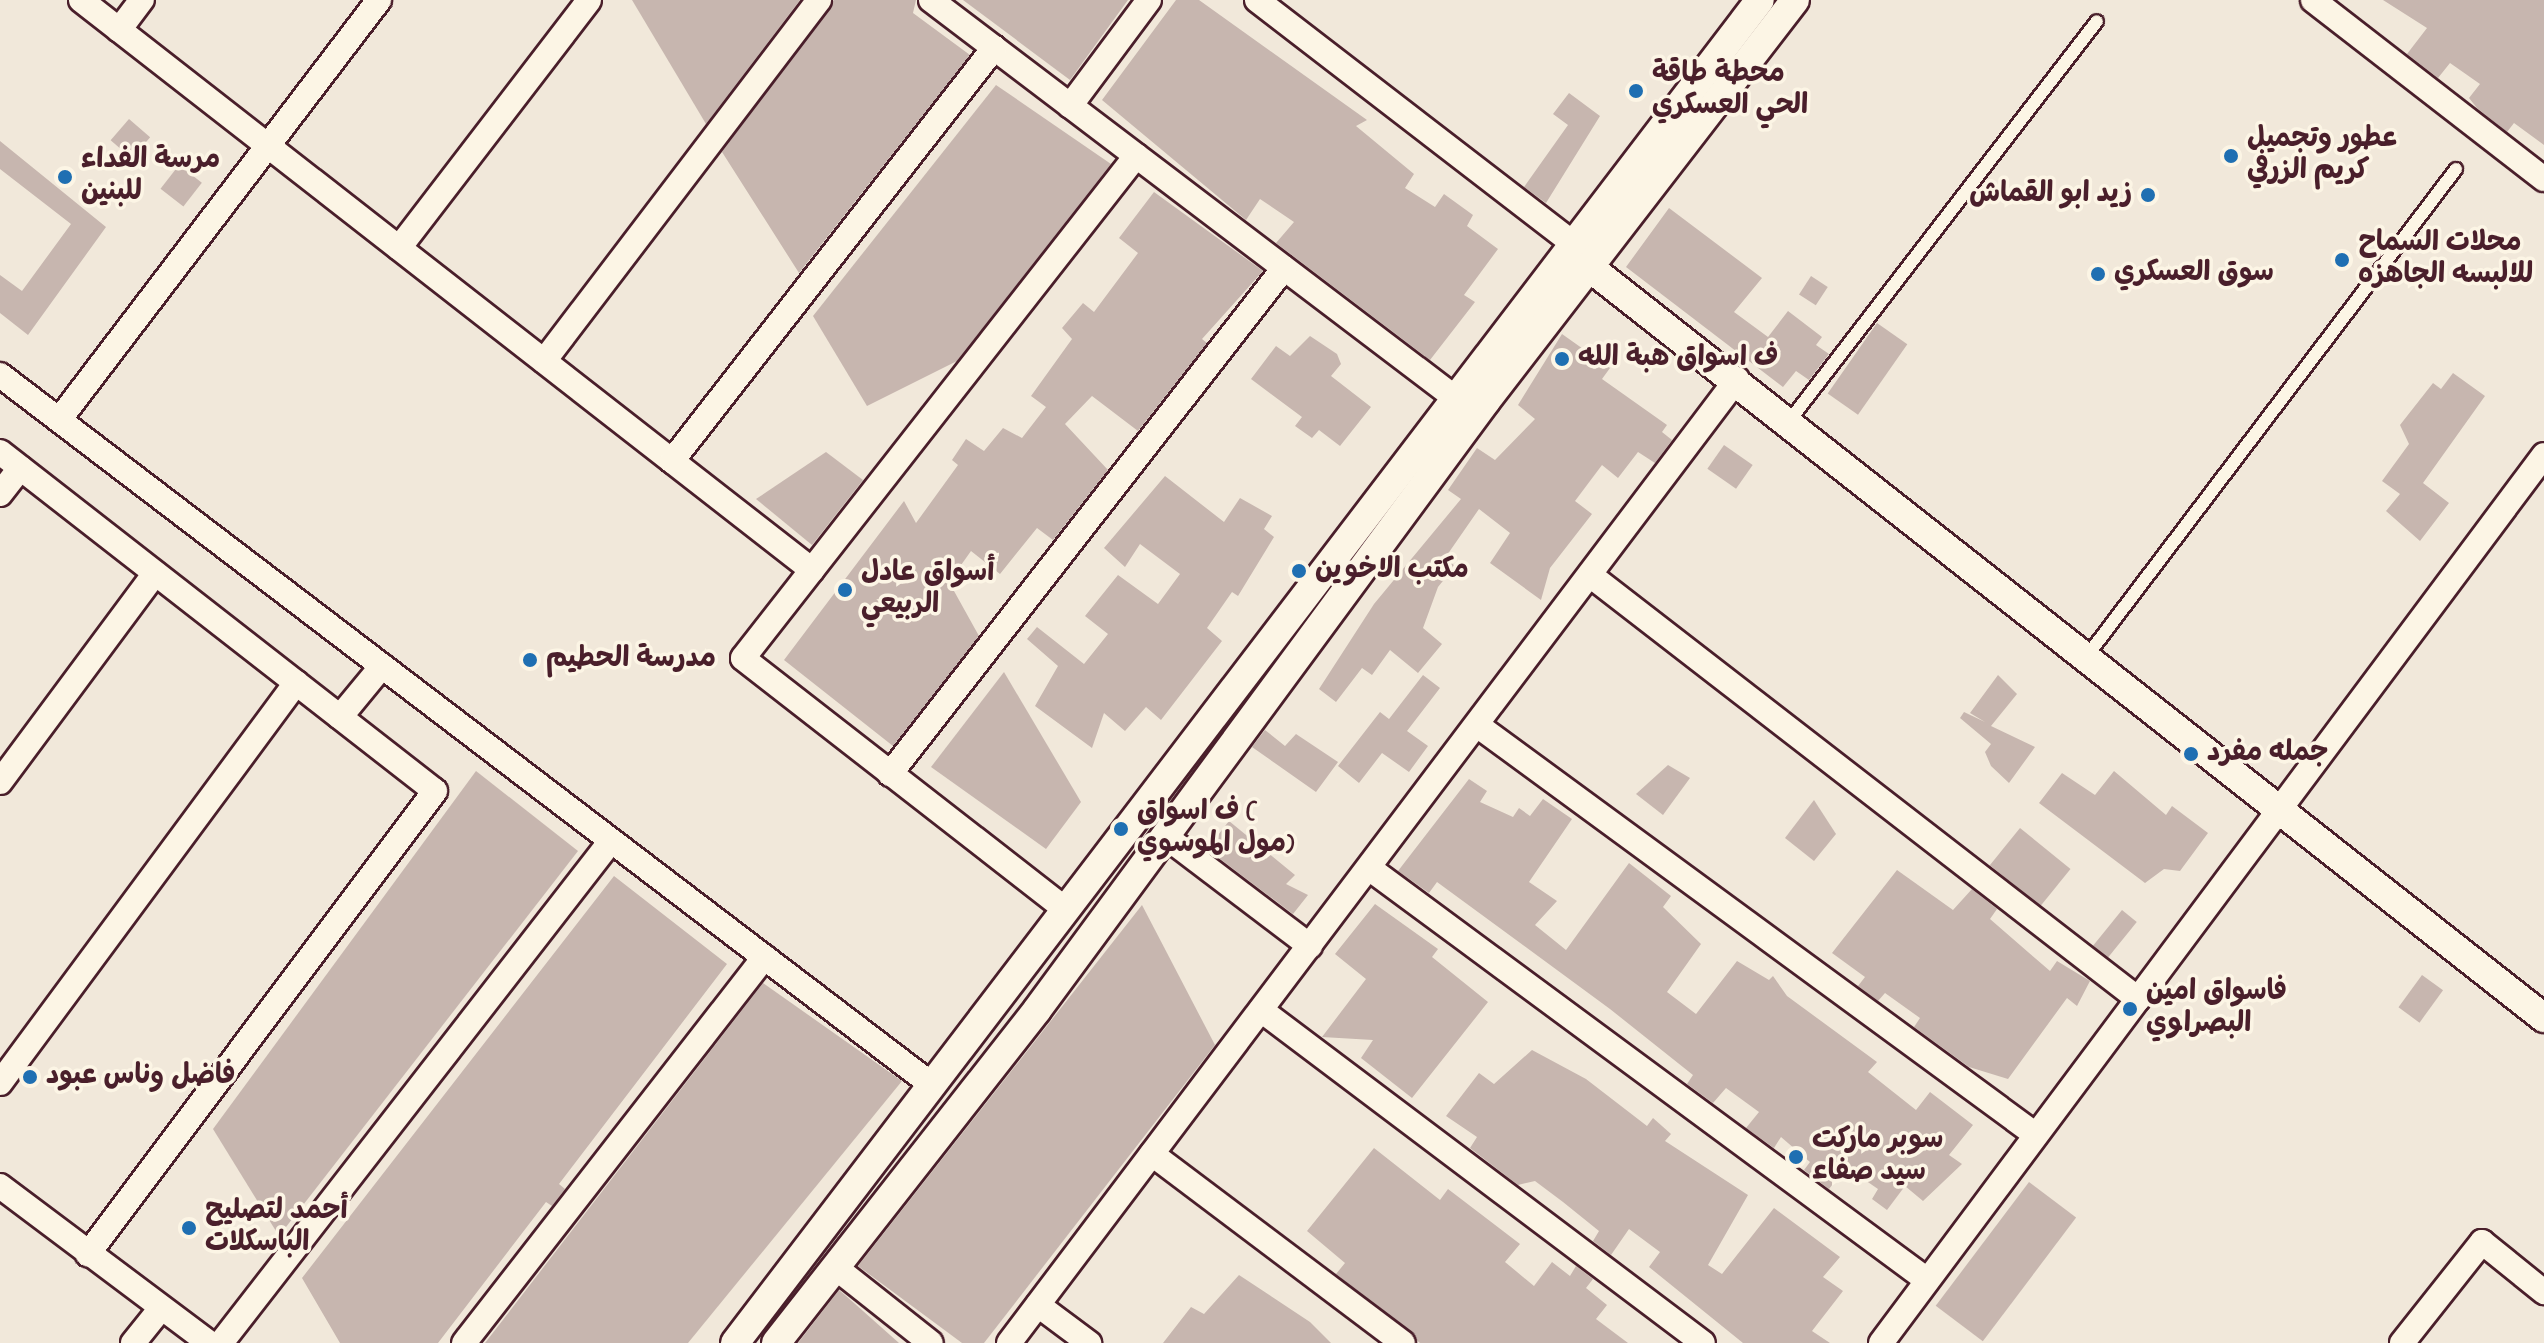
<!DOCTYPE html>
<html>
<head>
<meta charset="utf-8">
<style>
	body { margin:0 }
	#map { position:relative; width:2544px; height:1343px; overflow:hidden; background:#f1e8da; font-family:"Indie Flower","Playpen Sans Arabic",sans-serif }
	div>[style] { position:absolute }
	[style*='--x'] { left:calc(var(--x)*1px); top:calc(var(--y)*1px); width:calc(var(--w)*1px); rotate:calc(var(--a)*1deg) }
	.building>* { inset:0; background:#c7b6af; transform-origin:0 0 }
	.roads { filter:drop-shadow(2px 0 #4a1f2b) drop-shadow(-2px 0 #4a1f2b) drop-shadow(0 2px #4a1f2b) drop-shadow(0 -2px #4a1f2b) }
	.service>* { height:12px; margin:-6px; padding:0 6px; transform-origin:6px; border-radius:6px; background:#fcf5e5 }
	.minor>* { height:24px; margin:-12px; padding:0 12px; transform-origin:12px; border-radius:12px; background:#fcf5e5 }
	.tertiary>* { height:28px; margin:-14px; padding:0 14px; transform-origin:14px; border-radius:14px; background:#fcf5e5 }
	.dots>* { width:22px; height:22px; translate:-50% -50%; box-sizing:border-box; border:4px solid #fcf5e5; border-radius:50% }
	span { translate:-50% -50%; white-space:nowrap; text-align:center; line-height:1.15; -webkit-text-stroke:7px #fcf5e5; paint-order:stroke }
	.poi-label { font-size:28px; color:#4a1f2b; font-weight:700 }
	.left { translate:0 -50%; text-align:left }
	.right { translate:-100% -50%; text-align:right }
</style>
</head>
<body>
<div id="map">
	<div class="building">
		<div style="clip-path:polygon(632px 0,800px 0,706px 124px)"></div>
		<div style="clip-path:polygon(834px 0,916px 0,913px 13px,970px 55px,799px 273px,722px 152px)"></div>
		<div style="clip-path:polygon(963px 0,1128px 0,1070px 80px)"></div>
		<div style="clip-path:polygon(1176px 0,1199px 0,1367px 120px,1356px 126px,1414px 174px,1405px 188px,1435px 207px,1444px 194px,1473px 215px,1467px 226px,1498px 249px,1464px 295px,1475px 302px,1430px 360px,1276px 243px,1294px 222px,1260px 199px,1246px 220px,1102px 100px)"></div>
		<div style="clip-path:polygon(2383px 0,2544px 0,2544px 145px,2514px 123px,2507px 132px,2477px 108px,2469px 98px,2480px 84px,2450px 63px,2438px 78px,2407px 54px,2427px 28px)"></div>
		<div style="clip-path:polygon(996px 85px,1111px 164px,957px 361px,867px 406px,813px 316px)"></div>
		<div style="clip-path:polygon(1569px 93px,1600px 116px,1546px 203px,1524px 187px,1568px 125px,1553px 114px)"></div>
		<div style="left:129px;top:119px;width:28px;height:28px;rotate:41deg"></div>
		<div style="clip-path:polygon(0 141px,106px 227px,28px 335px,0 313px,0 275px,22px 291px,71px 224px,0 169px)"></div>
		<div style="left:179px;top:165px;width:29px;height:30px;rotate:38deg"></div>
		<div style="clip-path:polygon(1154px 192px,1263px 271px,1202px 339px,1207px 343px,1138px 431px,1092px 396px,1065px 424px,1108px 470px,1053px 540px,1037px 528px,1000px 574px,971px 551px,949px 582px,979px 636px,893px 746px,784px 660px,904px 501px,916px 523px,958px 465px,952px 460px,966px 439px,984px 451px,1003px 428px,1022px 438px,1046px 407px,1031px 396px,1072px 339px,1062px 328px,1083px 303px,1094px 312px,1138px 253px,1119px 238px)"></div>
		<div style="clip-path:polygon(1669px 208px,1762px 278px,1734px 312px,1768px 337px,1788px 311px,1822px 337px,1816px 345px,1829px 354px,1809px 380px,1796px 371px,1783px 387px,1626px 267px)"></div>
		<div style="left:1811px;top:276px;width:20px;height:22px;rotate:33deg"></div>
		<div style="left:1877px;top:323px;width:37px;height:86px;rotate:35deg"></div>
		<div style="clip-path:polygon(1562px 334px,1610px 368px,1602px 379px,1667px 425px,1662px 432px,1672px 440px,1655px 463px,1638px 452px,1618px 478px,1602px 465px,1575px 501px,1592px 514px,1550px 568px,1541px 600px,1490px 563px,1510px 533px,1479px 509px,1445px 558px,1455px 566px,1438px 587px,1423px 628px,1442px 644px,1418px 673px,1390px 650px,1372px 675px,1362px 668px,1336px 702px,1319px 689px,1374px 604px,1461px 499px,1448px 490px,1477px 448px,1495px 460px,1535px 419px,1518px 405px)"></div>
		<div style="clip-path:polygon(1310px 336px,1337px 354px,1341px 364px,1331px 376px,1371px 407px,1340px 446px,1319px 430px,1312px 438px,1295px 426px,1302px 417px,1251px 379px,1276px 346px,1290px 356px)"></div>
		<div style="clip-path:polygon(2453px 373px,2485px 396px,2423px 483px,2449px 503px,2420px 541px,2386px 511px,2400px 494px,2382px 481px,2409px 444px,2400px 425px,2433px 383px,2441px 389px)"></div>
		<div style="left:1724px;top:445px;width:35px;height:29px;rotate:35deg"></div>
		<div style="clip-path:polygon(826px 452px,863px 480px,812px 545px,756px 499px)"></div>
		<div style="clip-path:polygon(1165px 476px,1224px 522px,1240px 498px,1272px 516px,1264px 529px,1274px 537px,1238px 596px,1232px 592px,1207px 628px,1222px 641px,1161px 720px,1146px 707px,1125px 731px,1104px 713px,1092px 748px,1035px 706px,1058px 666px,1027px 639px,1037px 627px,1084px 664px,1108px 634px,1085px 616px,1118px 575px,1158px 604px,1180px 574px,1140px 544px,1125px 567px,1104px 548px)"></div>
		<div style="clip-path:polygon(1004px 672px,1081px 802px,1046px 849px,931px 767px)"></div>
		<div style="clip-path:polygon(1423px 675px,1440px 688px,1407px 731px,1428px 746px,1409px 772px,1382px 753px,1359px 783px,1338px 766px,1380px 712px,1389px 719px)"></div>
		<div style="clip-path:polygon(1998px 675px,2017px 694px,1991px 726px,2035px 747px,2009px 783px,1991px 766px,1985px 752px,1991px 744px,1960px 718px,1964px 712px,1985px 722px,1970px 713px)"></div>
		<div style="clip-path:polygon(1265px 730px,1285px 746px,1296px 734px,1338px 762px,1316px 792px,1252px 747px)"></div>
		<div style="clip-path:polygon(1668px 765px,1690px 778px,1663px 815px,1636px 794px)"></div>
		<div style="clip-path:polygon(476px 771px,578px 851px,279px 1236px,213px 1129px)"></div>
		<div style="clip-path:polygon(2114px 771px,2166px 815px,2172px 806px,2208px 833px,2180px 871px,2164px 869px,2145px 883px,2039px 803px,2062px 773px,2095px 795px)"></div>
		<div style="clip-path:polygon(1469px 779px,1487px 791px,1480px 802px,1513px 817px,1519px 808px,1530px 816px,1543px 799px,1572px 819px,1529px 882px,1557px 901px,1535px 925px,1566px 950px,1629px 863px,1671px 896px,1663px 907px,1701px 944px,1667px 992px,1696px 1014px,1737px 961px,1769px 980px,1773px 976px,1787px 996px,1877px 1062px,1868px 1072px,1916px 1110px,1930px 1092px,1973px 1125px,1949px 1155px,1962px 1164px,1923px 1201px,1905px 1186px,1887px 1210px,1872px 1199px,1878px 1189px,1846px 1167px,1829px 1189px,1804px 1170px,1810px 1162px,1781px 1137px,1774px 1148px,1746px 1128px,1759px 1112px,1726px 1088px,1713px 1103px,1687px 1084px,1693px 1075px,1610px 1009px,1437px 882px,1429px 893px,1398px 871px)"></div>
		<div style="clip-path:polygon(1814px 800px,1836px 834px,1814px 861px,1785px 838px)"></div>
		<div style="clip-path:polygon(1229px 821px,1295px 875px,1286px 884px,1308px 895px,1293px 914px,1207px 849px)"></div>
		<div style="left:2020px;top:828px;width:65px;height:48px;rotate:39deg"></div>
		<div style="clip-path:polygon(1897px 870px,1953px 910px,1972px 889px,1997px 909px,1990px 919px,2050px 971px,2057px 961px,2090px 981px,2077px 1006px,2067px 998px,2008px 1079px,1969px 1067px,1914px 1027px,1920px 1018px,1885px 993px,1878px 1001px,1858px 986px,1865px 977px,1832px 953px)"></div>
		<div style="clip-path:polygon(614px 876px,727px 964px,559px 1184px,565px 1189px,552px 1206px,546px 1202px,438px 1343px,340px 1343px,302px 1278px)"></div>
		<div style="clip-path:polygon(1375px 904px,1438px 949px,1432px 957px,1488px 1002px,1412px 1098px,1361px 1058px,1373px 1040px,1322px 1037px,1366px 979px,1335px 954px)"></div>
		<div style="clip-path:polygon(1142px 905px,1215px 1045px,984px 1343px,962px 1343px,858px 1266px)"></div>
		<div style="left:2122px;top:910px;width:19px;height:46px;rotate:39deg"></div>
		<div style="left:2422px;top:975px;width:26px;height:40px;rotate:36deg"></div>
		<div style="clip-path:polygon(763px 983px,902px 1081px,688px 1343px,485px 1343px)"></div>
		<div style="clip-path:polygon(1532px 1050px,1586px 1079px,1647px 1126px,1653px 1118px,1671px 1134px,1665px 1141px,1748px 1195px,1708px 1265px,1722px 1274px,1774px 1208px,1840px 1257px,1823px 1277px,1843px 1291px,1812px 1331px,1830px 1343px,1743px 1343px,1649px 1267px,1660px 1252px,1629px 1229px,1611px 1255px,1593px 1241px,1599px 1231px,1563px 1202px,1535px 1181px,1518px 1185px,1470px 1148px,1477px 1137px,1446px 1116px,1479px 1073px,1494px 1084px)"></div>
		<div style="clip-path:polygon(1374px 1148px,1440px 1200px,1448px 1189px,1520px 1244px,1505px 1262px,1534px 1286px,1552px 1262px,1570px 1276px,1576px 1266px,1593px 1279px,1586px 1288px,1607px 1305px,1596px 1319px,1628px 1343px,1420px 1343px,1336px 1274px,1345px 1263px,1307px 1231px)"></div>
		<div style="left:2029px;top:1182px;width:59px;height:155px;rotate:37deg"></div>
		<div style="clip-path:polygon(1239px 1275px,1310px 1322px,1331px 1343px,1163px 1343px,1191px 1307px,1204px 1314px)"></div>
		<div style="clip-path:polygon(839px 1290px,845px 1295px,899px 1343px,798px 1343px)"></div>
	</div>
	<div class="roads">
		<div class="service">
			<div style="--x:1790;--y:420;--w:503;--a:-52.42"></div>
			<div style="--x:2087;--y:656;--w:611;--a:-52.85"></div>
		</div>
		<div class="minor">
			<div style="--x:81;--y:0;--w:927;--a:37.95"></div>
			<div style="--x:931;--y:0;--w:657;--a:37.2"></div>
			<div style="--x:1257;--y:0;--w:400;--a:37.6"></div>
			<div style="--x:2313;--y:0;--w:292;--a:37.8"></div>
			<div style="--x:119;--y:30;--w:38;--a:-53"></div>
			<div style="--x:1070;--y:106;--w:132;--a:-53.3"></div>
			<div style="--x:399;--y:248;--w:312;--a:-52.5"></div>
			<div style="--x:544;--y:361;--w:454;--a:-52.7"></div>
			<div style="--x:0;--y:375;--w:1172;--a:37.3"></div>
			<div style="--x:59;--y:420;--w:528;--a:-52.7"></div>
			<div style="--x:0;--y:452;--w:551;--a:37.93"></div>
			<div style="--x:435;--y:791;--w:579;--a:126.85"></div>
			<div style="--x:672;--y:461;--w:524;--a:-52.06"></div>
			<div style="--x:0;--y:494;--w:33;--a:-52"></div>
			<div style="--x:1590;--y:575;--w:693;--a:37.73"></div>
			<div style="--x:340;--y:717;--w:66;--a:-50.5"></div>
			<div style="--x:1477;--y:725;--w:693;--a:36.26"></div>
			<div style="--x:890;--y:774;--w:641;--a:-52.09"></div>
			<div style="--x:0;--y:782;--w:260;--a:-53.4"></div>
			<div style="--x:1165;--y:836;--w:182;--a:37.2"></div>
			<div style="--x:1369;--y:868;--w:694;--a:36.44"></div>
			<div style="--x:1065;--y:909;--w:408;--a:-142.1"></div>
			<div style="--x:743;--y:658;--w:638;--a:-51.94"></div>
			<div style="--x:1261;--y:1010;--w:553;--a:36.99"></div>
			<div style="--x:0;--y:1083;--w:498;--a:-53.5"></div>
			<div style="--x:1152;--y:1154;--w:314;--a:37"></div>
			<div style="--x:0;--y:1186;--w:261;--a:36.9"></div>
			<div style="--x:835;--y:1267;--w:122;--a:38.4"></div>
			<div style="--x:1038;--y:1305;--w:64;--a:36.7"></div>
			<div style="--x:133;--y:1343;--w:45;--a:-51.3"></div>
			<div style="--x:221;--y:1343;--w:636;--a:-52.16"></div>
			<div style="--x:464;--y:1343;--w:489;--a:-52.1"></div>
			<div style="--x:1009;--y:1343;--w:1208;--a:-52.94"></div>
			<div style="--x:1881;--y:1343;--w:1108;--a:-53.25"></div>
			<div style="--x:2402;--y:1343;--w:129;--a:-51.6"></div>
			<div style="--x:2482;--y:1242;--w:80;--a:38.9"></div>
		</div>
		<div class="tertiary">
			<div style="--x:1589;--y:267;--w:1215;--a:38.18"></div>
			<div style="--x:735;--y:1343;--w:1689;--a:-52.65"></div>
			<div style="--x:776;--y:1343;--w:423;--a:-51.9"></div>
			<div style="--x:1037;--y:1010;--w:757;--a:-53.6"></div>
			<div style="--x:1486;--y:401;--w:506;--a:-52.38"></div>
		</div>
	</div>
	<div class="dots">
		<div style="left:1636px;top:91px;background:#1f6fb2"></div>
		<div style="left:2231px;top:156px;background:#1f6fb2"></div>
		<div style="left:65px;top:177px;background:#1f6fb2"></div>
		<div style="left:2148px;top:195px;background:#1f6fb2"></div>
		<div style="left:2342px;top:260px;background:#1f6fb2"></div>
		<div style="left:2098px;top:274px;background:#1f6fb2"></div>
		<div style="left:1562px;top:359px;background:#1f6fb2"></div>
		<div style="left:1299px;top:571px;background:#1f6fb2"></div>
		<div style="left:845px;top:590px;background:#1f6fb2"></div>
		<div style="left:530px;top:660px;background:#1f6fb2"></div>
		<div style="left:2191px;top:754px;background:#1f6fb2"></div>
		<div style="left:1121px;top:829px;background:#1f6fb2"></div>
		<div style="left:2130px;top:1009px;background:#1f6fb2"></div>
		<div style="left:30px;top:1077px;background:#1f6fb2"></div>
		<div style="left:1796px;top:1157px;background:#1f6fb2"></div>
		<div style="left:189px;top:1228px;background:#1f6fb2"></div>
	</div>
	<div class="poi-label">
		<span class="left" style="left:1652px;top:91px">محطة طاقة<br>الحي العسكري</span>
		<span class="left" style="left:2247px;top:156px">عطور وتجميل<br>كريم الزرفي</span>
		<span class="left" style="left:81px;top:177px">مرسة الفداء<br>للبنين</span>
		<span class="right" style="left:2132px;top:195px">زيد ابو القماش</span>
		<span class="left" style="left:2358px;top:260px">محلات السماح<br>للالبسه الجاهزه</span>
		<span class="left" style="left:2114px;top:274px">سوق العسكري</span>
		<span class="left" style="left:1578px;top:359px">ف اسواق هبة الله</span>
		<span class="left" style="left:1315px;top:571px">مكتب الاخوين</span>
		<span class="left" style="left:861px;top:590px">أسواق عادل<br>الربيعي</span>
		<span class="left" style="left:546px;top:660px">مدرسة الحطيم</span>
		<span class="left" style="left:2207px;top:754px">جمله مفرد</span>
		<span class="left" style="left:1137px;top:829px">ف اسواق (<br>مول الموسوي)</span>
		<span class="left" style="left:2146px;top:1009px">فاسواق امين<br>البصراوي</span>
		<span class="left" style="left:46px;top:1077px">فاضل وناس عبود</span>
		<span class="left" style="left:1812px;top:1157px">سوبر ماركت<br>سيد صفاء</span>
		<span class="left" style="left:205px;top:1228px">أحمد لتصليح<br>الباسكلات</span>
	</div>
</div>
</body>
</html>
